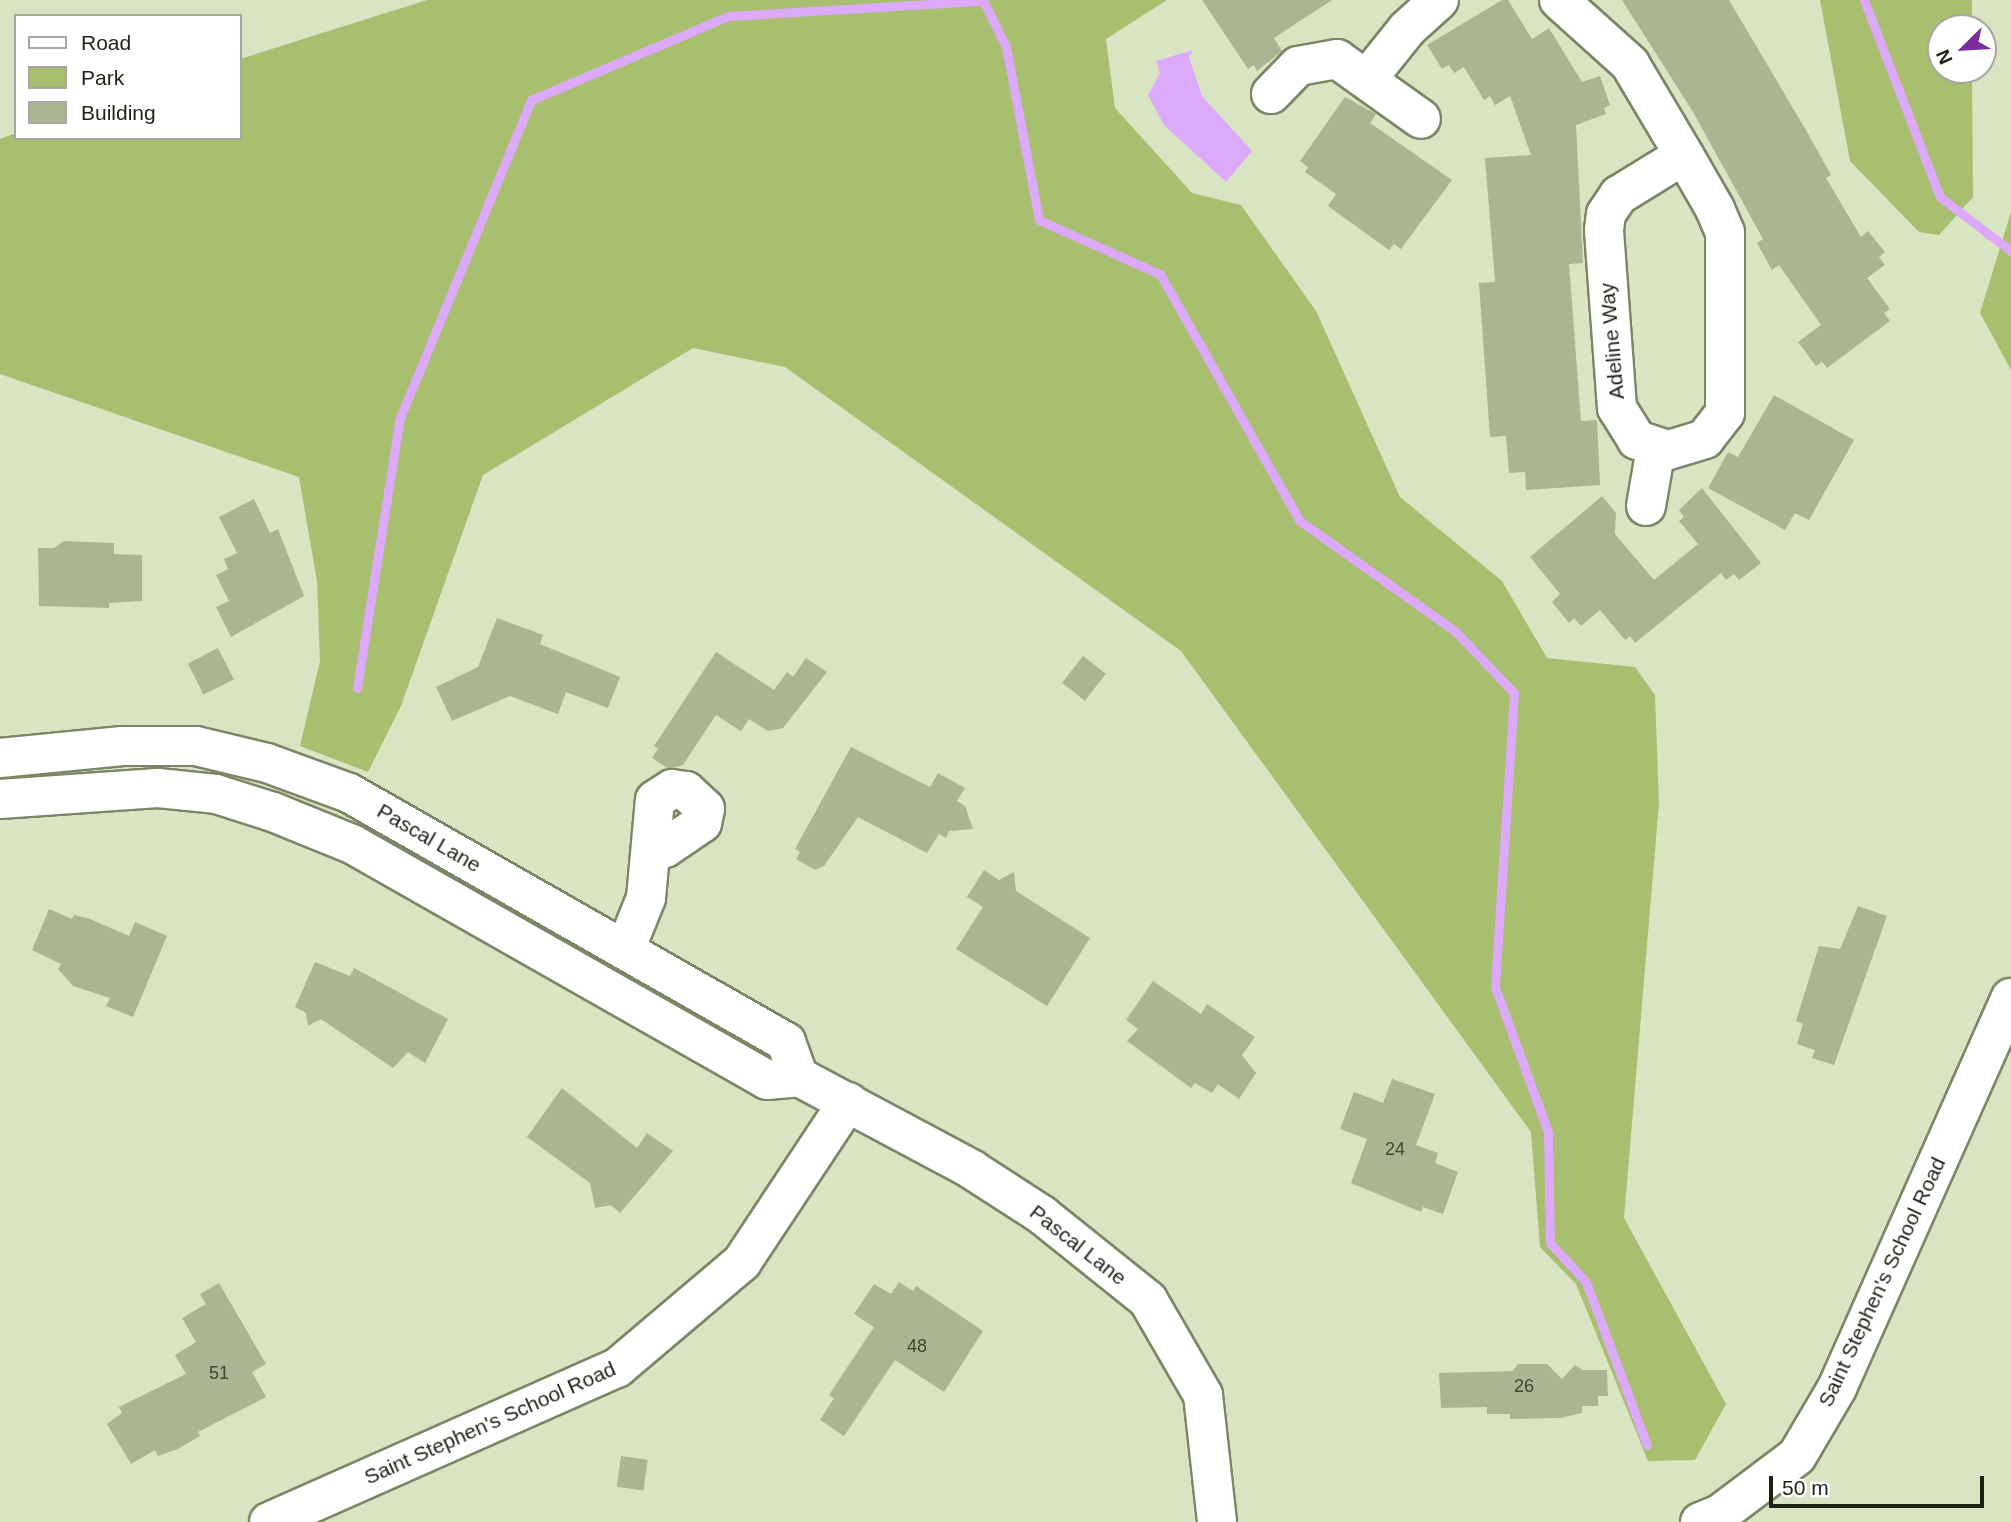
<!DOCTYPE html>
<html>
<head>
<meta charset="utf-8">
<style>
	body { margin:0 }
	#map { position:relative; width:2011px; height:1522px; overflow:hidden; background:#d9e4c2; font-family:Arial,sans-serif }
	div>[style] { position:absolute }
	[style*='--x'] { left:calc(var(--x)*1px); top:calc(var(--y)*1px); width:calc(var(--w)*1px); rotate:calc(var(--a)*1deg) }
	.green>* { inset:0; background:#a7bf6f }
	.water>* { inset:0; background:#dda9fa }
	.stream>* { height:9px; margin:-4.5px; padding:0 4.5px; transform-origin:4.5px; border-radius:4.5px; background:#dda9fa }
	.building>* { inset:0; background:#aab594; transform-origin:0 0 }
	.roads { filter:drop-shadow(2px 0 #7b8667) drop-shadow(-2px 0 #7b8667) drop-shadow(0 2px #7b8667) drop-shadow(0 -2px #7b8667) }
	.minor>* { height:38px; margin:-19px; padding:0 19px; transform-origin:19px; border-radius:19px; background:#fff }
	span { translate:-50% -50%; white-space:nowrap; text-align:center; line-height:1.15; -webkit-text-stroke:5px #fff; paint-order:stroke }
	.number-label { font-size:18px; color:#404735 }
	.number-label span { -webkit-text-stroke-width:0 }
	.street-label { font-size:21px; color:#1d2215 }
	.legend { position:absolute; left:14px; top:14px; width:228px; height:126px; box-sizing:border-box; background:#fff; border:2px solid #a5a7a1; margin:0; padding:9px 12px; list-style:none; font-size:21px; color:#1d2215 }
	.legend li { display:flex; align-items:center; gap:14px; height:35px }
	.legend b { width:35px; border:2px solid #a5a7a1 }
	.north { position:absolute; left:1927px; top:14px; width:70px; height:70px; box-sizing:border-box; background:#fff; border:2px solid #a5a7a1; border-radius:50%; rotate:246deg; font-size:19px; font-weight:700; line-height:28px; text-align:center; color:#1d2215 }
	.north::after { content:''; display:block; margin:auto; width:24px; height:32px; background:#7b2d9e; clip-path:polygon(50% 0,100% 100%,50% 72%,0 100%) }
	.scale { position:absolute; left:1769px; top:1476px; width:215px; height:32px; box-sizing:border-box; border:4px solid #1d2215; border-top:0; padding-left:9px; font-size:21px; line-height:24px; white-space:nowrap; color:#1d2215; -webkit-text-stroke:5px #fff; paint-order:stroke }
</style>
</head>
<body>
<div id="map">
	<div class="green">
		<div style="clip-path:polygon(427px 0,1167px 0,1106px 39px,1115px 108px,1192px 193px,1241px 205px,1316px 311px,1400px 497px,1502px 581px,1547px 658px,1635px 667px,1655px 695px,1659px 803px,1624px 1218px,1726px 1404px,1695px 1460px,1648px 1461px,1576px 1284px,1540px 1247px,1531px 1132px,1181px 651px,785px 367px,693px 348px,483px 475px,401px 706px,368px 772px,300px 746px,320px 661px,317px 581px,299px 477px,0 374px,0 139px,16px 133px,16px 138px,240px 138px,240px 59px)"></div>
		<div style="clip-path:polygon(1820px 0,1972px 0,1972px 28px,1941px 28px,1941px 70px,1972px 70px,1973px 197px,1939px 235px,1919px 232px,1850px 161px)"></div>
		<div style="clip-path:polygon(2011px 212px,2011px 370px,1980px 313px)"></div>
	</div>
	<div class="water">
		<div style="clip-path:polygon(1193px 50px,1189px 57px,1202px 96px,1252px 151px,1226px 182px,1164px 125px,1148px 95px,1160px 73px,1156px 61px)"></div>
	</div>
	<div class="stream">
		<div style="--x:983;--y:0;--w:52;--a:63.9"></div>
		<div style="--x:1006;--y:47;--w:176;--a:79.2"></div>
		<div style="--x:1039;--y:220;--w:133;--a:24.1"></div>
		<div style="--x:1160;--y:274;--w:284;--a:60.5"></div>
		<div style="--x:1300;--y:521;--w:191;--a:35.4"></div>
		<div style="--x:1456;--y:632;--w:84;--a:46.4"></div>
		<div style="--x:1514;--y:693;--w:295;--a:93.7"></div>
		<div style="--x:1495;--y:987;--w:154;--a:69.9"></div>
		<div style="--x:1548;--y:1132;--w:111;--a:89"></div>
		<div style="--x:1550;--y:1243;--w:53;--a:47.3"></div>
		<div style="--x:1586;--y:1282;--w:174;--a:69.5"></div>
		<div style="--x:1864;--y:0;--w:211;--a:68.9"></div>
		<div style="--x:1940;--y:197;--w:89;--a:37.3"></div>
		<div style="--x:357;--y:688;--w:273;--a:-81"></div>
		<div style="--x:400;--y:418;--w:344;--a:-67.6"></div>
		<div style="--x:531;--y:100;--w:214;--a:-23.1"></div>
		<div style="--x:728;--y:16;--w:255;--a:-3.4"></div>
	</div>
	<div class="building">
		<div style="clip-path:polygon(1202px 0,1332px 0,1274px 38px,1282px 51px,1257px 71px,1254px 65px,1248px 69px)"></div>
		<div style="clip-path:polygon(1502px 0,1508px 0,1532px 39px,1549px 28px,1582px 82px,1600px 76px,1610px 105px,1604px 108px,1606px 114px,1576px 125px,1583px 263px,1569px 264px,1581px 421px,1597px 420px,1600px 485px,1526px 490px,1525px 472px,1509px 473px,1506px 436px,1490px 437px,1479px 283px,1495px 282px,1485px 158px,1531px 155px,1510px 96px,1495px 105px,1490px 96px,1484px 100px,1464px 67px,1454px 73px,1449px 65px,1442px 69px,1427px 45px)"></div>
		<div style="clip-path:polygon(1622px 0,1729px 0,1807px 132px,1831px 175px,1826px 178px,1861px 237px,1868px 231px,1885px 252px,1879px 257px,1885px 265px,1867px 278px,1890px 309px,1884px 313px,1890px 321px,1827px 368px,1822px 362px,1816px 366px,1798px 342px,1821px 325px,1779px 265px,1772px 270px,1757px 243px,1763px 239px,1693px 112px)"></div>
		<div style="clip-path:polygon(1345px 97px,1376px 114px,1370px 123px,1452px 180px,1401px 249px,1394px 244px,1389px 250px,1328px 206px,1336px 194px,1305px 172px,1308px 167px,1300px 161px)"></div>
		<div style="clip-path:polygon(1774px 395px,1854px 440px,1809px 520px,1795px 513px,1785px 530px,1708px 488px,1728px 452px,1738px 457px)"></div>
		<div style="clip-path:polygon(1702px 488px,1761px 563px,1739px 580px,1734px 574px,1726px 580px,1721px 573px,1635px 643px,1630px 636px,1625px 640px,1600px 610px,1581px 626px,1574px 618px,1569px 623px,1552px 602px,1560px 594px,1530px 557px,1602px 496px,1616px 513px,1615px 534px,1654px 580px,1698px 544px,1679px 521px,1684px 517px,1679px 510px)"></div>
		<div style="clip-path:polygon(254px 499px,270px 533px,278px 529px,304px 596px,231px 637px,216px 607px,229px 601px,216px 575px,228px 569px,224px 559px,237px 553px,219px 517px)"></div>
		<div style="clip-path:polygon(64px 541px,114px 543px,114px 554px,142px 555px,142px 601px,109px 603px,109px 608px,39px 606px,38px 548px,54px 548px)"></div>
		<div style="clip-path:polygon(497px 618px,543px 635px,540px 644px,620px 677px,608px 708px,566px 692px,558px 714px,510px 696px,452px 721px,436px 687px,478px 667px)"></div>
		<div style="left:218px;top:648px;width:35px;height:34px;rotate:63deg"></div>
		<div style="clip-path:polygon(716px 652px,774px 690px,787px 672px,793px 677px,806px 658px,827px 672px,783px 728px,768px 731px,749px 719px,741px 731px,716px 715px,683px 765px,669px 769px,652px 758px,658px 749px,654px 746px)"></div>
		<div style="left:1083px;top:656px;width:29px;height:34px;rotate:38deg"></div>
		<div style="clip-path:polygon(851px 747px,930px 787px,938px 773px,965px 788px,957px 801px,965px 806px,973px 829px,949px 831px,946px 838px,939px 834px,927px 853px,858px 817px,824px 866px,815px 870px,796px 859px,800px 852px,795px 849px)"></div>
		<div style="clip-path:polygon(984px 870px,999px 880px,1014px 872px,1016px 891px,1090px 938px,1047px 1006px,956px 949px,983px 907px,967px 897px)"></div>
		<div style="clip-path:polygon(1858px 906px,1887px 916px,1834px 1065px,1812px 1058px,1815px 1050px,1797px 1044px,1803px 1024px,1796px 1021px,1819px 946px,1840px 949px)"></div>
		<div style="clip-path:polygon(49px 909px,72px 919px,74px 915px,90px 919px,129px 936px,135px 922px,167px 936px,133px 1017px,106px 1006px,110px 998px,73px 986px,58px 969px,61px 964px,32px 950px)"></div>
		<div style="clip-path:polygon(315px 962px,350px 976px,354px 968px,448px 1019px,425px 1063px,408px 1052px,393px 1068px,321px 1019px,308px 1026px,306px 1013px,295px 1007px)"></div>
		<div style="clip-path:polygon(1153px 981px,1201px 1014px,1207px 1004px,1255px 1037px,1242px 1055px,1256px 1073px,1239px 1099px,1218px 1084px,1212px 1093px,1195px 1083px,1191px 1088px,1127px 1041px,1138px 1029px,1126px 1020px)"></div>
		<div style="clip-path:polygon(1392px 1079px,1435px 1094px,1416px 1145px,1438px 1153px,1435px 1163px,1458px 1172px,1443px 1214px,1423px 1207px,1421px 1212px,1351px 1183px,1367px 1139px,1340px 1129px,1354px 1092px,1383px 1103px)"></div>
		<div style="clip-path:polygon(562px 1088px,637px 1148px,647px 1133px,673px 1151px,620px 1213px,611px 1205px,595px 1208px,590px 1183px,527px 1137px)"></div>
		<div style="clip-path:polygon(899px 1282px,913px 1291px,916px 1286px,983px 1331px,944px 1392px,895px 1360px,844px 1436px,820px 1420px,834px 1398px,829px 1395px,874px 1327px,854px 1314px,874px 1284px,891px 1294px)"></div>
		<div style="clip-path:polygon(219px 1283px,266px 1364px,252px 1372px,266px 1397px,198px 1432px,200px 1436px,178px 1449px,158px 1456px,155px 1450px,131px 1464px,107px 1424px,122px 1413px,119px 1407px,186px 1374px,175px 1355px,196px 1342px,182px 1318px,206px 1304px,200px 1294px)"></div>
		<div style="clip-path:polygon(1518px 1364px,1547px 1364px,1562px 1379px,1575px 1365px,1583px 1370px,1607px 1370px,1608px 1396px,1598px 1396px,1598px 1406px,1582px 1406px,1582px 1413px,1560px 1418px,1510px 1419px,1510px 1414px,1487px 1414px,1487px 1407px,1441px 1408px,1439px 1373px,1513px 1371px)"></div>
		<div style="left:621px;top:1456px;width:27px;height:31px;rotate:8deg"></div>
	</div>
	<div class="roads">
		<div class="minor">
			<div style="--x:1559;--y:0;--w:96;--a:42"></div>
			<div style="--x:1630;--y:64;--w:106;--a:59.3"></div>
			<div style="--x:1684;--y:155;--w:62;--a:60.1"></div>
			<div style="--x:1715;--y:209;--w:25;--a:67"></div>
			<div style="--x:1725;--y:232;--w:181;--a:90"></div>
			<div style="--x:1725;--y:413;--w:33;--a:128"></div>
			<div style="--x:1705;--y:439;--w:39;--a:163"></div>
			<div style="--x:1668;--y:450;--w:33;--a:-162"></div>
			<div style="--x:1637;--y:440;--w:38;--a:-122"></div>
			<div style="--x:1617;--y:408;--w:178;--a:-94.2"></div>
			<div style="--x:1604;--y:230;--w:16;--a:-83"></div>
			<div style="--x:1606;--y:214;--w:23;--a:-56"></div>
			<div style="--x:1619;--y:195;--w:76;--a:-31.6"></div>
			<div style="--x:1367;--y:79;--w:64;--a:-51.3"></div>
			<div style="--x:1407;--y:29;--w:43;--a:-42.2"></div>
			<div style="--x:1271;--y:94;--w:39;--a:-46"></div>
			<div style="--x:1298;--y:66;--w:40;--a:-10"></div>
			<div style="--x:1337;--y:59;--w:103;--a:35.5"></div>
			<div style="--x:1646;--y:506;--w:59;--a:-80.2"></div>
			<div style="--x:0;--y:758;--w:123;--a:-5.6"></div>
			<div style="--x:122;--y:746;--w:74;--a:0"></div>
			<div style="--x:196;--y:746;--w:73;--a:13.5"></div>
			<div style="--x:267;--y:763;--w:87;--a:20.1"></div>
			<div style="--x:349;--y:793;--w:503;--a:29.67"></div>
			<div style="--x:786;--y:1042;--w:37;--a:70"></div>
			<div style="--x:0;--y:799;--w:158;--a:-4"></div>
			<div style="--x:158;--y:788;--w:58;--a:5.9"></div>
			<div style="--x:216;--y:794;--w:60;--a:17.5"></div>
			<div style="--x:273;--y:812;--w:85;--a:22.1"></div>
			<div style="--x:352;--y:844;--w:477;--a:29.6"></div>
			<div style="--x:767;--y:1080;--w:32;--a:-5"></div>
			<div style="--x:799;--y:1077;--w:195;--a:28.1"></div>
			<div style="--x:971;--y:1169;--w:85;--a:32.9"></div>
			<div style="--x:1042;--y:1215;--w:136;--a:38.7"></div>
			<div style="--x:1148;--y:1300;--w:110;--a:59.9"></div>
			<div style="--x:1203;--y:1395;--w:128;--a:83.7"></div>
			<div style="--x:625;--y:950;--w:56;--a:-68"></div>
			<div style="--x:646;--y:898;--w:98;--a:-84.8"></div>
			<div style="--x:655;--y:800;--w:20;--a:-33"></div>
			<div style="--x:672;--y:789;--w:14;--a:8"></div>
			<div style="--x:686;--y:791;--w:26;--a:43"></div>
			<div style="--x:705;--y:809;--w:14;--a:102"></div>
			<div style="--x:702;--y:823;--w:45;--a:146"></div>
			<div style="--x:665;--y:848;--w:14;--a:176"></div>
			<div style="--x:269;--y:1522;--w:381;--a:-23.9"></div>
			<div style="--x:617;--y:1368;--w:164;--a:-40.3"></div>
			<div style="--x:742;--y:1262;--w:192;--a:-56.5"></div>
			<div style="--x:1700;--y:1522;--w:22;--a:-22"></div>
			<div style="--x:1720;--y:1514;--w:96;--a:-37"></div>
			<div style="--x:1797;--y:1456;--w:79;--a:-59.5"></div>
			<div style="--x:1837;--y:1388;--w:427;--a:-66"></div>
		</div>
	</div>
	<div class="number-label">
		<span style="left:1395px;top:1149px">24</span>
		<span style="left:917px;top:1346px">48</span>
		<span style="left:219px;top:1373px">51</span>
		<span style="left:1524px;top:1386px">26</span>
	</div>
	<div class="street-label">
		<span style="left:1612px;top:341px;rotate:-95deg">Adeline Way</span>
		<span style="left:429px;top:838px;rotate:30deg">Pascal Lane</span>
		<span style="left:1078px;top:1245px;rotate:38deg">Pascal Lane</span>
		<span style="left:1882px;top:1282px;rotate:-65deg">Saint Stephen's School Road</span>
		<span style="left:490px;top:1423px;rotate:-24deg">Saint Stephen's School Road</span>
	</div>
	<ul class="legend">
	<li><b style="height:9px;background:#fff"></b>Road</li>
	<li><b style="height:19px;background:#a7bf6f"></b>Park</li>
	<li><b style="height:19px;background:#aab594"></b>Building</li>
	</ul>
	<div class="north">N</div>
	<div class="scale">50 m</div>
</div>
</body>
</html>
